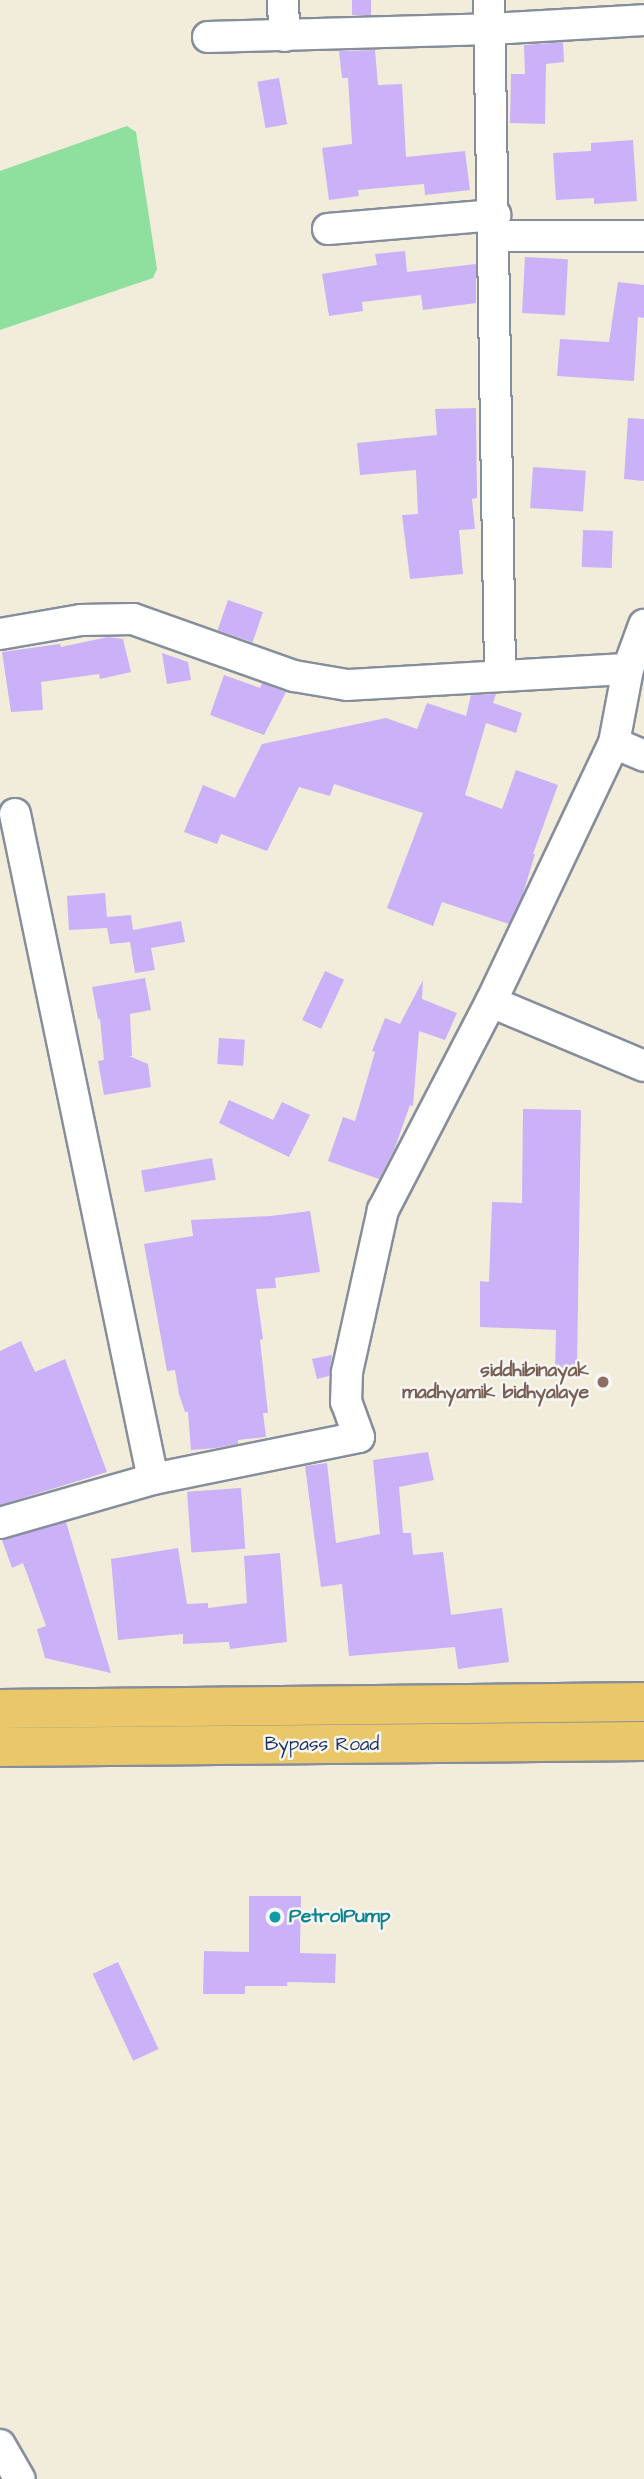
<!DOCTYPE html>
<html>
<head>
<meta charset="utf-8">
<style>
	body { margin:0 }
	#map { position:relative; width:644px; height:2479px; overflow:hidden; background:#f2ecdb; font-family:"Architects Daughter",sans-serif }
	div>[style] { position:absolute }
	[style*='--x'] { left:calc(var(--x)*1px); top:calc(var(--y)*1px); width:calc(var(--w)*1px); rotate:calc(var(--a)*1deg) }
	.green>* { inset:0; background:#8fdf9f }
	.building>* { inset:0; background:#cbb1f8; transform-origin:0 0 }
	.roads { filter:drop-shadow(2px 0 #868e9c) drop-shadow(-2px 0 #868e9c) drop-shadow(0 2px #868e9c) drop-shadow(0 -2px #868e9c) }
	.minor>* { height:30px; margin:-15px; padding:0 15px; transform-origin:15px; border-radius:15px; background:#fff }
	.trunk>* { height:38px; margin:-19px; padding:0 19px; transform-origin:19px; border-radius:19px; background:#eac769 }
	.dots>* { width:19px; height:19px; translate:-50% -50%; box-sizing:border-box; border:4px solid #f6f6f2; border-radius:50% }
	span { translate:-50% -50%; white-space:nowrap; text-align:center; line-height:1.15; -webkit-text-stroke:5px #f6f6f2; paint-order:stroke }
	.education-label { font-size:19px; color:#785e54; font-weight:700 }
	.right { translate:-100% -50%; text-align:right }
	.street-label { font-size:19px; color:#1b2f5e }
	.culture-label { font-size:19px; color:#0d838f; font-weight:700 }
	.left { translate:0 -50%; text-align:left }
</style>
</head>
<body>
<div id="map">
	<div class="green">
		<div style="clip-path:polygon(127px 126px,136px 132px,157px 269px,153px 278px,0 330px,0 171px)"></div>
	</div>
	<div class="building">
		<div style="left:352px;top:0;width:19px;height:15px"></div>
		<div style="clip-path:polygon(563px 42px,564px 62px,546px 64px,545px 124px,510px 123px,511px 74px,525px 74px,524px 45px)"></div>
		<div style="clip-path:polygon(375px 50px,378px 85px,402px 84px,406px 157px,465px 151px,470px 190px,425px 195px,424px 184px,358px 190px,359px 196px,329px 200px,322px 148px,352px 144px,348px 78px,342px 78px,339px 51px)"></div>
		<div style="left:279px;top:78px;width:47px;height:22px;rotate:80deg"></div>
		<div style="clip-path:polygon(633px 140px,637px 201px,594px 204px,594px 198px,556px 200px,553px 153px,591px 151px,591px 143px)"></div>
		<div style="clip-path:polygon(405px 251px,407px 272px,476px 264px,476px 303px,423px 310px,421px 295px,362px 302px,363px 311px,329px 316px,322px 274px,377px 265px,375px 254px)"></div>
		<div style="left:525px;top:257px;width:43px;height:56px;rotate:3deg"></div>
		<div style="clip-path:polygon(618px 282px,644px 285px,644px 318px,638px 317px,634px 381px,557px 376px,560px 339px,609px 342px)"></div>
		<div style="clip-path:polygon(476px 408px,477px 498px,472px 499px,475px 529px,459px 530px,463px 574px,410px 579px,402px 515px,418px 514px,416px 470px,360px 475px,357px 443px,437px 435px,435px 409px)"></div>
		<div style="clip-path:polygon(628px 418px,644px 419px,644px 481px,624px 479px)"></div>
		<div style="left:533px;top:467px;width:53px;height:41px;rotate:4deg"></div>
		<div style="left:583px;top:530px;width:30px;height:37px;rotate:2deg"></div>
		<div style="left:228px;top:600px;width:37px;height:32px;rotate:19deg"></div>
		<div style="clip-path:polygon(108px 637px,123px 639px,131px 672px,100px 679px,99px 674px,41px 682px,43px 710px,11px 712px,2px 652px,60px 644px,61px 647px)"></div>
		<div style="clip-path:polygon(162px 653px,188px 662px,191px 680px,167px 684px)"></div>
		<div style="clip-path:polygon(224px 675px,260px 688px,262px 683px,286px 692px,264px 735px,210px 715px)"></div>
		<div style="clip-path:polygon(496px 694px,493px 703px,522px 713px,516px 733px,486px 723px,465px 795px,502px 809px,516px 770px,558px 785px,533px 854px,535px 854px,522px 897px,509px 924px,442px 902px,433px 926px,387px 908px,423px 813px,334px 784px,330px 796px,299px 787px,267px 851px,221px 834px,217px 844px,184px 832px,203px 785px,235px 798px,262px 744px,386px 718px,417px 729px,427px 703px,466px 716px,471px 695px)"></div>
		<div style="clip-path:polygon(105px 893px,107px 917px,131px 915px,133px 930px,181px 921px,185px 942px,151px 948px,155px 970px,135px 973px,130px 942px,110px 944px,107px 928px,69px 930px,67px 896px)"></div>
		<div style="left:325px;top:971px;width:21px;height:54px;rotate:25deg"></div>
		<div style="clip-path:polygon(145px 978px,151px 1010px,130px 1014px,132px 1056px,129px 1056px,148px 1064px,151px 1087px,104px 1095px,98px 1061px,104px 1060px,100px 1019px,98px 1019px,92px 987px)"></div>
		<div style="clip-path:polygon(423px 980px,422px 999px,457px 1013px,445px 1040px,419px 1031px,413px 1106px,410px 1105px,394px 1150px,379px 1179px,328px 1161px,343px 1117px,355px 1121px,375px 1052px,372px 1051px,385px 1018px,400px 1024px)"></div>
		<div style="left:219px;top:1038px;width:26px;height:26px;rotate:4deg"></div>
		<div style="clip-path:polygon(229px 1100px,273px 1120px,282px 1102px,310px 1115px,289px 1157px,219px 1123px)"></div>
		<div style="clip-path:polygon(523px 1109px,581px 1110px,577px 1367px,555px 1368px,556px 1330px,480px 1327px,480px 1281px,489px 1282px,492px 1202px,522px 1203px)"></div>
		<div style="left:212px;top:1158px;width:22px;height:72px;rotate:80deg"></div>
		<div style="clip-path:polygon(310px 1211px,320px 1272px,275px 1278px,276px 1288px,256px 1289px,263px 1339px,260px 1340px,268px 1413px,263px 1413px,266px 1437px,238px 1440px,238px 1444px,216px 1448px,191px 1450px,188px 1412px,185px 1412px,179px 1394px,175px 1370px,167px 1371px,144px 1244px,193px 1236px,191px 1220px,271px 1216px)"></div>
		<div style="clip-path:polygon(21px 1341px,35px 1372px,65px 1359px,107px 1472px,0 1505px,0 1351px)"></div>
		<div style="clip-path:polygon(332px 1355px,329px 1376px,317px 1379px,312px 1359px)"></div>
		<div style="clip-path:polygon(428px 1452px,434px 1480px,399px 1487px,403px 1533px,411px 1533px,413px 1555px,443px 1552px,451px 1615px,502px 1608px,509px 1662px,458px 1669px,455px 1647px,349px 1656px,342px 1584px,321px 1587px,305px 1466px,327px 1463px,336px 1543px,380px 1534px,373px 1460px)"></div>
		<div style="left:241px;top:1488px;width:61px;height:54px;rotate:86deg"></div>
		<div style="clip-path:polygon(66px 1522px,111px 1673px,45px 1658px,37px 1629px,46px 1626px,32px 1587px,23px 1563px,12px 1568px,2px 1540px)"></div>
		<div style="clip-path:polygon(178px 1548px,187px 1604px,208px 1603px,208px 1608px,247px 1603px,244px 1556px,280px 1553px,287px 1642px,230px 1649px,229px 1642px,183px 1644px,183px 1634px,118px 1640px,111px 1559px)"></div>
		<div style="clip-path:polygon(249px 1896px,301px 1896px,300px 1953px,336px 1954px,335px 1983px,287px 1982px,287px 1986px,245px 1986px,245px 1994px,203px 1994px,204px 1951px,249px 1952px)"></div>
		<div style="left:118px;top:1962px;width:96px;height:28px;rotate:65deg"></div>
	</div>
	<div class="roads">
		<div class="minor">
			<div style="--x:283;--y:0;--w:36;--a:88"></div>
			<div style="--x:489;--y:0;--w:674;--a:89.06"></div>
			<div style="--x:208;--y:37;--w:282;--a:-1.6"></div>
			<div style="--x:490;--y:29;--w:154;--a:-3.3"></div>
			<div style="--x:328;--y:229;--w:168;--a:-4.8"></div>
			<div style="--x:496;--y:236;--w:148;--a:0"></div>
			<div style="--x:0;--y:634;--w:82;--a:-9.8"></div>
			<div style="--x:81;--y:620;--w:52;--a:-1.1"></div>
			<div style="--x:133;--y:619;--w:171;--a:19.5"></div>
			<div style="--x:294;--y:676;--w:54;--a:9.6"></div>
			<div style="--x:347;--y:685;--w:281;--a:-3.3"></div>
			<div style="--x:614;--y:743;--w:33;--a:23"></div>
			<div style="--x:15;--y:814;--w:679;--a:78.28"></div>
			<div style="--x:491;--y:1002;--w:166;--a:22.7"></div>
			<div style="--x:0;--y:1523;--w:159;--a:-16"></div>
			<div style="--x:153;--y:1479;--w:210;--a:-11.5"></div>
			<div style="--x:359;--y:1437;--w:37;--a:-110"></div>
			<div style="--x:346;--y:1402;--w:30;--a:-88"></div>
			<div style="--x:347;--y:1372;--w:166;--a:-77.5"></div>
			<div style="--x:383;--y:1210;--w:234;--a:-62.6"></div>
			<div style="--x:491;--y:1002;--w:287;--a:-64.6"></div>
			<div style="--x:614;--y:743;--w:75;--a:-79.3"></div>
			<div style="--x:628;--y:669;--w:47;--a:-70"></div>
			<div style="--x:0;--y:2445;--w:39;--a:60"></div>
		</div>
		<div class="trunk">
			<div style="--x:0;--y:1709;--w:644;--a:-0.62"></div>
			<div style="--x:0;--y:1747;--w:644;--a:-0.53"></div>
		</div>
	</div>
	<div class="dots">
		<div style="left:603px;top:1382px;background:#8d6e63"></div>
		<div style="left:275px;top:1917px;background:#0f9aa8"></div>
	</div>
	<div class="education-label">
		<span class="right" style="left:589px;top:1382px">siddhibinayak<br>madhyamik bidhyalaye</span>
	</div>
	<div class="street-label">
		<span style="left:322px;top:1745px">Bypass Road</span>
	</div>
	<div class="culture-label">
		<span class="left" style="left:289px;top:1917px">PetrolPump</span>
	</div>
</div>
</body>
</html>
